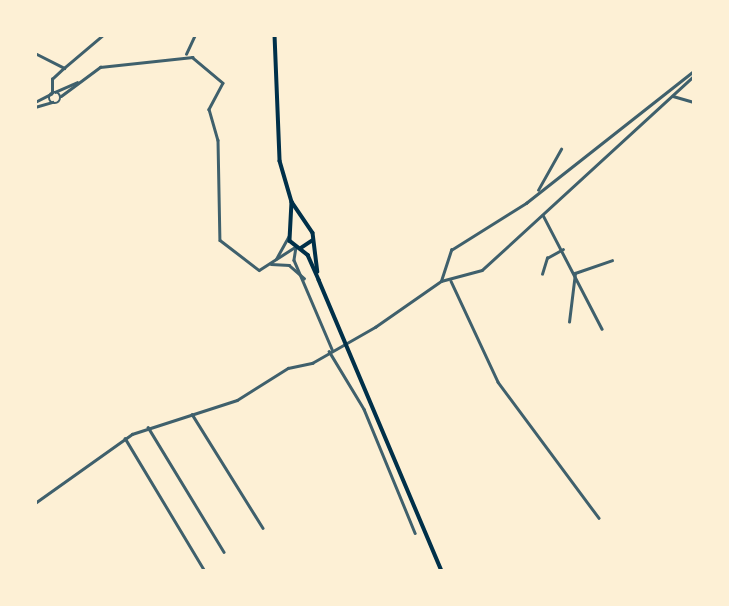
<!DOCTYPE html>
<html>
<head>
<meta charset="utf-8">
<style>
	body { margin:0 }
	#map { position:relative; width:729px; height:606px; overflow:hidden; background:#fdf0d5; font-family:"Golos Text",sans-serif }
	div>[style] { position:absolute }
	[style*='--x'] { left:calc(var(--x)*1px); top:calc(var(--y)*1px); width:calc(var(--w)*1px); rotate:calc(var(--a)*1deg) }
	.minor>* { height:2.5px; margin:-1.25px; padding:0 1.25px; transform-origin:1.25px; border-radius:1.25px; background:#3f606c }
	.minor>.ring { margin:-1.25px; padding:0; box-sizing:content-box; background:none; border:2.5px solid #3f606c; border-radius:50% }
	.primary>* { height:3.5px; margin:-1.75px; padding:0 1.75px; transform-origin:1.75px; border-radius:1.75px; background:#003049 }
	span { translate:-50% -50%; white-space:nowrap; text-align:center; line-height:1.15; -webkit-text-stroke:7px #fdf0d5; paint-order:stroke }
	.frame { position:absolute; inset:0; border:37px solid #fdf0d5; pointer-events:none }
</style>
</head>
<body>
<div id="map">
	<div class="minor">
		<div style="--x:35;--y:53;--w:33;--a:27"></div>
		<div style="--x:64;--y:68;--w:51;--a:-40.2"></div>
		<div style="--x:186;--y:54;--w:21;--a:-65"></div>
		<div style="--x:55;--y:92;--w:24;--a:-24"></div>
		<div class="ring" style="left:49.5px;top:92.5px;width:8.5px;height:8.5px"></div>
		<div style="--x:52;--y:93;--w:14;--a:-90"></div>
		<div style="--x:52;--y:79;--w:16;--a:-43"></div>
		<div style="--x:61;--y:96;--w:49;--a:-36.6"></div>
		<div style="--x:100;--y:67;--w:93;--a:-6.2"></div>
		<div style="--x:192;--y:57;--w:40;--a:40"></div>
		<div style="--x:223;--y:83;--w:30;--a:118"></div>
		<div style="--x:209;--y:109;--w:32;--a:74"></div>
		<div style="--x:218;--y:140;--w:100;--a:88.9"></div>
		<div style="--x:220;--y:240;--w:49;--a:37.6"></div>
		<div style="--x:259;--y:270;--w:43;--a:-32.6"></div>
		<div style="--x:673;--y:96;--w:22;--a:16"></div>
		<div style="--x:35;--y:102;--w:18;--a:-27"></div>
		<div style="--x:35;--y:107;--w:18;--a:-16"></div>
		<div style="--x:538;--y:190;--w:47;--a:-60.7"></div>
		<div style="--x:543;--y:215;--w:128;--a:62.6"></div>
		<div style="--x:296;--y:247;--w:13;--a:99"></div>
		<div style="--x:294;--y:260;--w:97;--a:66.9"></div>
		<div style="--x:276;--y:259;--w:26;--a:-61"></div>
		<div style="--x:271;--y:264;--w:18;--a:3"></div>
		<div style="--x:289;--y:265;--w:20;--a:41"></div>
		<div style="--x:542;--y:274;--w:17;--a:-73"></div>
		<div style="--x:547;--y:258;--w:18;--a:-29"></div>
		<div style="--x:441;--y:281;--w:33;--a:-72"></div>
		<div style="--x:451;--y:250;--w:89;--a:-32.1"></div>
		<div style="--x:526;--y:203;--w:214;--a:-38.2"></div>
		<div style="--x:451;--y:281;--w:111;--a:65"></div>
		<div style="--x:498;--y:382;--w:169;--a:53.4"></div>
		<div style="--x:569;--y:322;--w:49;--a:-83"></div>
		<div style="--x:575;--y:273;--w:39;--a:-19"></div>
		<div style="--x:329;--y:351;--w:68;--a:58.9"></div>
		<div style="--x:364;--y:409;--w:134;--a:67.6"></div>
		<div style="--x:192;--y:414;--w:134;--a:58.1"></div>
		<div style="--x:148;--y:427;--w:146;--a:58.7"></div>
		<div style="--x:125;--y:438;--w:155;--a:59"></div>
		<div style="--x:35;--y:503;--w:119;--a:-35.4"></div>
		<div style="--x:132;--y:434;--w:110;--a:-17.9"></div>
		<div style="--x:237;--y:400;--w:60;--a:-32.1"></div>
		<div style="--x:288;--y:368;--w:25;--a:-12"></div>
		<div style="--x:312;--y:363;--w:73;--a:-29.7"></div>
		<div style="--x:375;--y:327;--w:80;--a:-34.9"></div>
		<div style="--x:441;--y:281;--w:42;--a:-15"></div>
		<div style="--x:482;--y:270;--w:287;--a:-42.5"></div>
	</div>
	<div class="primary">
		<div style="--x:275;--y:35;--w:126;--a:87.7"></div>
		<div style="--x:280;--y:161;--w:43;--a:73.7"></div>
		<div style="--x:292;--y:202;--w:37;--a:56"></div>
		<div style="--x:313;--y:233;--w:39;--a:83"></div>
		<div style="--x:292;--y:202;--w:39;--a:93"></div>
		<div style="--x:290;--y:241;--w:23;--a:38"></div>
		<div style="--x:308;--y:255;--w:27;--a:66"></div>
		<div style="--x:319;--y:280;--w:316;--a:67.1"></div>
		<div style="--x:301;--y:248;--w:14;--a:-34"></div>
	</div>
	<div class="frame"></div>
</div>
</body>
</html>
